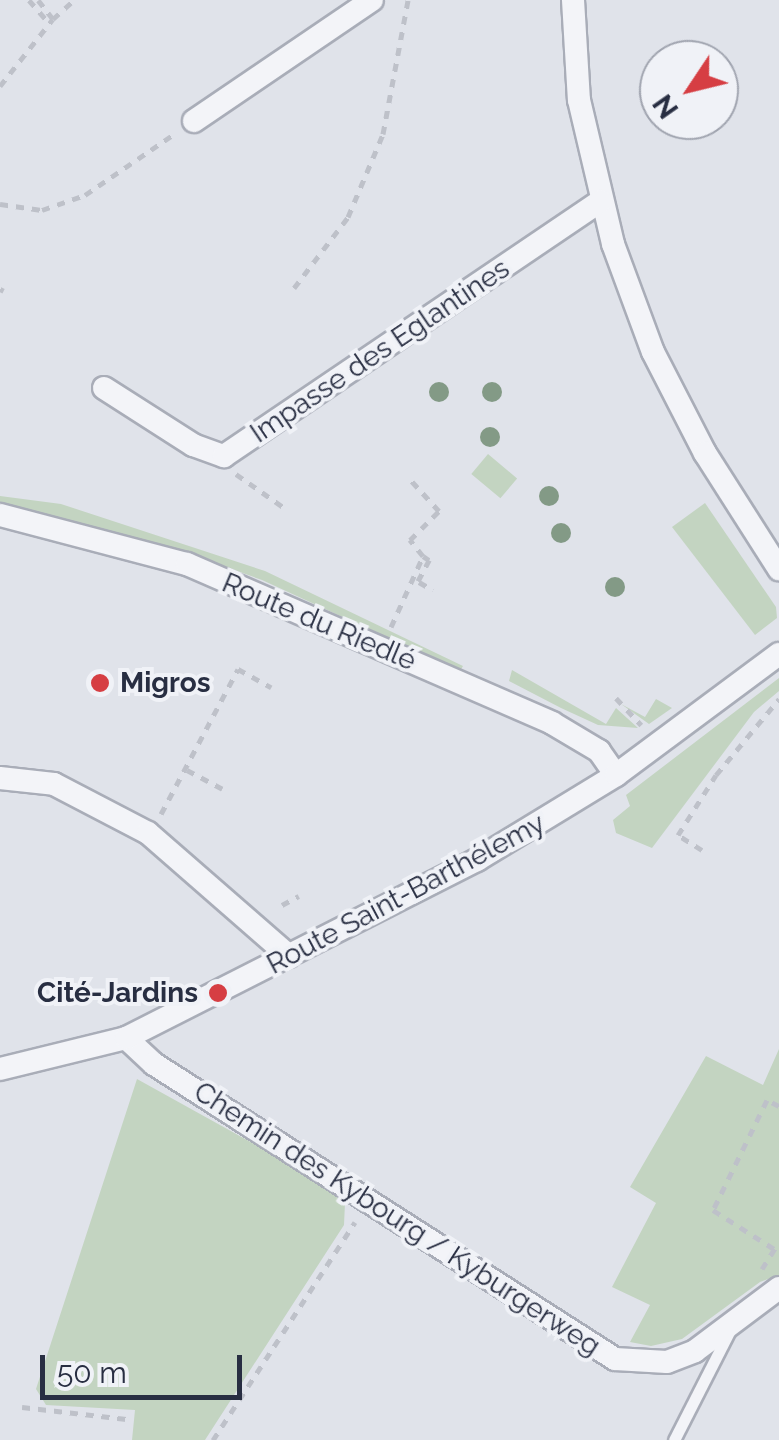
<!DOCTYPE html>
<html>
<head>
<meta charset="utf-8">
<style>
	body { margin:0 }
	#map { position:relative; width:779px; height:1440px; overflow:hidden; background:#e0e3ea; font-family:Raleway,sans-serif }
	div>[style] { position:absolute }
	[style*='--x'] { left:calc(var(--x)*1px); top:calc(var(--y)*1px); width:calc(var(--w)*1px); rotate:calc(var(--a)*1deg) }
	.green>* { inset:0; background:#c3d4c1; transform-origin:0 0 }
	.path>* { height:5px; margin-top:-2.5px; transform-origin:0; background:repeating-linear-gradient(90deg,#bec1c9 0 8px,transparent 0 16px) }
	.roads { filter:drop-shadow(2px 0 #a9adb8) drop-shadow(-2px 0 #a9adb8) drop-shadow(0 2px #a9adb8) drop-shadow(0 -2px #a9adb8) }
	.lane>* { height:11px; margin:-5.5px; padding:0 5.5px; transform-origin:5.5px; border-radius:5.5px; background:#f3f4f8 }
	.street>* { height:22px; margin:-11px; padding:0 11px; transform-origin:11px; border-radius:11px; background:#f3f4f8 }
	.trees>* { width:20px; height:20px; margin:-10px; border-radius:50%; background:#839a86 }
	.dots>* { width:28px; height:28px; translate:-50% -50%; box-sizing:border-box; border:5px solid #f0f2f7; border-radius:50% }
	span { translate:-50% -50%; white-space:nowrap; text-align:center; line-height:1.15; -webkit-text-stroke:8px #f0f2f7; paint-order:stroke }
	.street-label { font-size:28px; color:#282e42 }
	.poi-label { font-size:28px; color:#282e42; font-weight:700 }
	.left { translate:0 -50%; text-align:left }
	.right { translate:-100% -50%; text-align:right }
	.north { position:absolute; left:639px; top:40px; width:100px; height:100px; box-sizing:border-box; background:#f0f2f7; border:2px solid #a0a4af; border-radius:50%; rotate:235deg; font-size:28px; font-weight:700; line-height:40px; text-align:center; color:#282e42 }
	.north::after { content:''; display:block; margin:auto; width:35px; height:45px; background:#d63e43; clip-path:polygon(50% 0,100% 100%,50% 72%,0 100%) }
	.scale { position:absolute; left:40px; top:1355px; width:202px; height:45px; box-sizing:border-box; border:5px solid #282e42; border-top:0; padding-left:12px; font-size:30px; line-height:35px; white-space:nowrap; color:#282e42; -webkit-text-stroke:8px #f0f2f7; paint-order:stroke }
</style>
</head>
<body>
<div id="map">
	<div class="green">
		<div style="left:488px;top:454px;width:38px;height:26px;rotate:40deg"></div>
		<div style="clip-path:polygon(0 496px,61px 504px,265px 571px,463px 666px,460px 671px,262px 580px,161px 544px,0 503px)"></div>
		<div style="clip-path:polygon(705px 503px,776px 607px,777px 618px,755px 635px,672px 527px)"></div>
		<div style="clip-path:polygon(512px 670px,606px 724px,616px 708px,638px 728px,598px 725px,561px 708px,509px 681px)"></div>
		<div style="clip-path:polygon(779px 678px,779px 691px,754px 712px,652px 848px,616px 833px,613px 820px,630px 806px,626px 795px)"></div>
		<div style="clip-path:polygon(656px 699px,672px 708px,649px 724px,621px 704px,645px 717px)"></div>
		<div style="clip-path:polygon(779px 1049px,779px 1275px,760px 1282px,682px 1339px,651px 1346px,630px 1342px,650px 1305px,612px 1287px,656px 1203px,630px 1187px,706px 1056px,763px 1085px)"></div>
		<div style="clip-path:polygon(137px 1079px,332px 1187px,345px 1203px,344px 1225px,205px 1440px,132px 1440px,135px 1410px,46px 1405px,36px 1389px)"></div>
	</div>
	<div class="path">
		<div style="--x:29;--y:0;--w:30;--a:49"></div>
		<div style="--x:53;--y:19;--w:28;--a:-42"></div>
		<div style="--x:0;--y:86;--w:85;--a:-51.7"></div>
		<div style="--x:53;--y:19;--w:24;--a:-128"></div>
		<div style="--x:0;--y:204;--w:42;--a:8.1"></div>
		<div style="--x:42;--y:210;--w:46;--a:-19.2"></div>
		<div style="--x:85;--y:195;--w:108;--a:-34.4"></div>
		<div style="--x:294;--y:288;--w:89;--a:-52.7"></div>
		<div style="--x:348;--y:217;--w:90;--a:-67.1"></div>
		<div style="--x:383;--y:134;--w:136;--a:-79.4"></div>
		<div style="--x:0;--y:289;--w:4;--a:27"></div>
		<div style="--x:236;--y:474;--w:61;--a:35"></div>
		<div style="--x:418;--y:581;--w:24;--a:-62"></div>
		<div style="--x:429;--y:560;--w:7;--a:-146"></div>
		<div style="--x:419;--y:582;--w:16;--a:30"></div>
		<div style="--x:391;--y:627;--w:78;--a:-65.7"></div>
		<div style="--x:423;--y:556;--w:21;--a:-129"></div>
		<div style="--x:410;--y:540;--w:41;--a:-45"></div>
		<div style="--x:439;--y:511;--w:46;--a:-132.4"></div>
		<div style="--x:616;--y:698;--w:37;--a:47"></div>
		<div style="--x:187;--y:770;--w:40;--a:28"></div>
		<div style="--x:161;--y:814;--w:164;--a:-62"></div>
		<div style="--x:238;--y:669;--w:38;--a:29"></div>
		<div style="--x:702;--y:850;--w:28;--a:-148"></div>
		<div style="--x:678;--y:835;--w:71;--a:-57.7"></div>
		<div style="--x:716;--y:775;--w:99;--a:-50.3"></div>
		<div style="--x:282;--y:905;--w:19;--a:-28"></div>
		<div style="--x:779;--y:1106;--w:13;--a:-153"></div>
		<div style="--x:767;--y:1100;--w:123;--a:116.1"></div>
		<div style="--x:713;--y:1210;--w:78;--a:32.5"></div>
		<div style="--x:762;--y:1269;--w:32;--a:-58"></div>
		<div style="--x:22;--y:1407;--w:105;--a:6.6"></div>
		<div style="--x:213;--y:1440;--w:260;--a:-56.9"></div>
	</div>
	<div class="roads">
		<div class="lane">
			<div style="--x:674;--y:1440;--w:121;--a:-63"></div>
		</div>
		<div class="street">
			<div style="--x:573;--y:0;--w:100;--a:86.6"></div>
			<div style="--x:579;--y:100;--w:148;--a:76.7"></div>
			<div style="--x:613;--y:244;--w:115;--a:69.7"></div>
			<div style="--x:653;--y:352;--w:114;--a:62.8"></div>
			<div style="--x:705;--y:453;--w:138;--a:57.5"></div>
			<div style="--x:194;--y:121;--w:215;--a:-34.2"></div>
			<div style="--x:104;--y:388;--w:106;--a:32.6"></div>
			<div style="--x:193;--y:445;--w:33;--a:20"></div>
			<div style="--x:224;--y:456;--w:455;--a:-34.1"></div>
			<div style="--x:0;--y:515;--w:193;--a:14.7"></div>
			<div style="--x:187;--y:564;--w:398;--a:23.5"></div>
			<div style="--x:552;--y:723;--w:55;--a:30.8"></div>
			<div style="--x:599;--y:751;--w:29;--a:55"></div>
			<div style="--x:0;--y:778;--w:54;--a:6.3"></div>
			<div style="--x:54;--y:784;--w:106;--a:27.5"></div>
			<div style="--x:148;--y:833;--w:187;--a:41.1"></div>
			<div style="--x:126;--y:1038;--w:38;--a:43"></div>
			<div style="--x:154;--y:1064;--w:547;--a:32.62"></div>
			<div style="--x:615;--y:1359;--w:52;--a:3.3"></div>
			<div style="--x:667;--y:1362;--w:30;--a:-21"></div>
			<div style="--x:695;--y:1351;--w:105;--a:-36.9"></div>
			<div style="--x:0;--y:1069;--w:130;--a:-13.8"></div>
			<div style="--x:126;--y:1038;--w:394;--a:-26.9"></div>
			<div style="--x:477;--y:860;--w:163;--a:-31.4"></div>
			<div style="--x:616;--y:775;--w:203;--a:-36.6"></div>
		</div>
	</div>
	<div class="trees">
		<div style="left:439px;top:392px"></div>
		<div style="left:492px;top:392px"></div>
		<div style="left:490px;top:437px"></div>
		<div style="left:549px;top:496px"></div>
		<div style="left:561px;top:533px"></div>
		<div style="left:615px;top:587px"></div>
	</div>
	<div class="dots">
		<div style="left:100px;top:683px;background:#d63e43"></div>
		<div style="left:218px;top:993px;background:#d63e43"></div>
	</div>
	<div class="street-label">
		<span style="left:380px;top:351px;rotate:-34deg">Impasse des Eglantines</span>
		<span style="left:319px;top:622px;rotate:23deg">Route du Riedlé</span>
		<span style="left:406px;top:894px;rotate:-28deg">Route Saint-Barthélemy</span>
		<span style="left:397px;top:1219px;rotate:33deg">Chemin des Kybourg / Kyburgerweg</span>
	</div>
	<div class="poi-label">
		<span class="left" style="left:120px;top:683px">Migros</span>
		<span class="right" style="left:198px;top:993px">Cité-Jardins</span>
	</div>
	<div class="north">N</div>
	<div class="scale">50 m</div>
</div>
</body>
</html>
